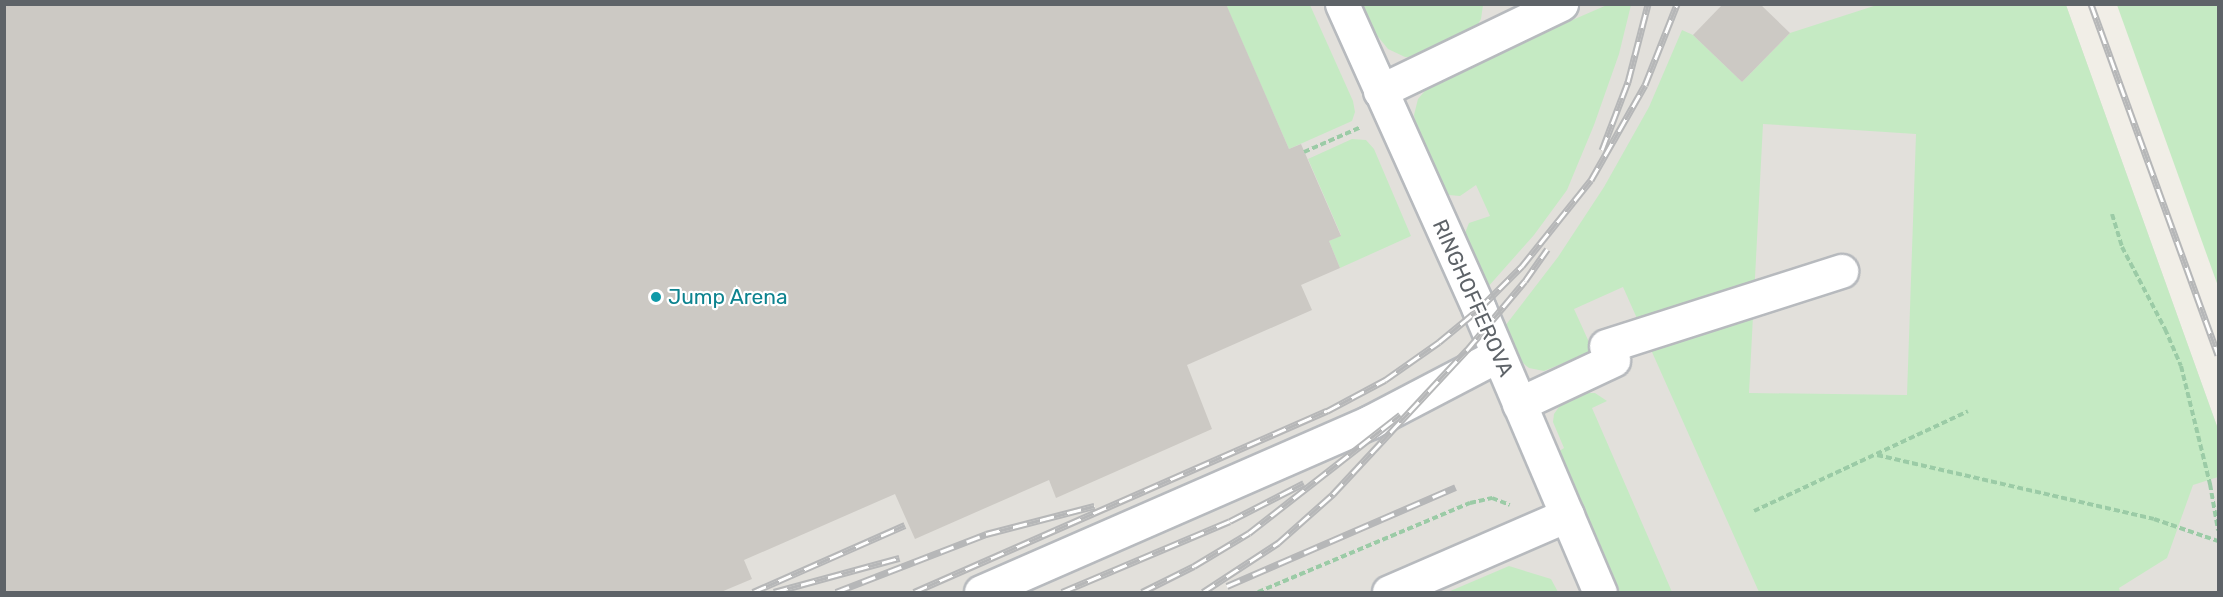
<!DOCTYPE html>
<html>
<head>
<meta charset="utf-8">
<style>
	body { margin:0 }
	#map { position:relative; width:2223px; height:597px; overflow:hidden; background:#f1eee7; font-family:Rubik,sans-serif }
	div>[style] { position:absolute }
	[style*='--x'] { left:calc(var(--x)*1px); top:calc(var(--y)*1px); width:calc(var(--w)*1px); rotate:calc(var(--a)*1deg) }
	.industrial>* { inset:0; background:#e2e0db }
	.green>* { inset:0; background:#c5eac3 }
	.building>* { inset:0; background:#ccc9c4 }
	.path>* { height:4px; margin-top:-2px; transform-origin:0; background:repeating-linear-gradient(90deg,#9bcba6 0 6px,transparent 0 9px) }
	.roads { filter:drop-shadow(2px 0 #b7babe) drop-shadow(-2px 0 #b7babe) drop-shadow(0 2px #b7babe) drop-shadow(0 -2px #b7babe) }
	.minor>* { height:33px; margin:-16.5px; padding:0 16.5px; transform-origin:16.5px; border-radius:16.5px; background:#fff }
	.rail>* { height:7px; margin-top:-3.5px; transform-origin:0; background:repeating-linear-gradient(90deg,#fff 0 14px,#b6b7b8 0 28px); box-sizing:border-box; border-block:2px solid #b6b7b8 }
	.dots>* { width:16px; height:16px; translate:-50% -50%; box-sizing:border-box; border:3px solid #fff; border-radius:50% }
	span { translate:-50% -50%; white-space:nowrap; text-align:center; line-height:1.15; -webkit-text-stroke:4.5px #fff; paint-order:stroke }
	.culture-label { font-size:21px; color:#0d838f }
	.left { translate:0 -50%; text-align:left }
	.street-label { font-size:21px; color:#5e6368 }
	.frame { position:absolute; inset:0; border:6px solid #5e6368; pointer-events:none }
</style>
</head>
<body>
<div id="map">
	<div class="industrial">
		<div style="clip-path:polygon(4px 5px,2066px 5px,2218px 429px,2218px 592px,5px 592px)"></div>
	</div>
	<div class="green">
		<div style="clip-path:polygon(1226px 5px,1310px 5px,1353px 101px,1355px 112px,1352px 121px,1289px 149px)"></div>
		<div style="clip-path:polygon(1363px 5px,1483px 5px,1481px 19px,1473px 32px,1414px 58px,1405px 57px,1388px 49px,1375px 33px)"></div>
		<div style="clip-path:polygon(1607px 5px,1631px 5px,1619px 54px,1594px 125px,1567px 190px,1534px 235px,1487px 288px,1465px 233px,1469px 223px,1490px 216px,1476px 185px,1460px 196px,1449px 195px,1445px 190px,1416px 125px,1414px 115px,1418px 99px,1429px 86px,1455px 71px)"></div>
		<div style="clip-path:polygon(evenodd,1877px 5px,2066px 5px,2218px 429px,2218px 477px,2193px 485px,2167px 558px,2119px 588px,2120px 592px,1759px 592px,1623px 287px,1574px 309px,1593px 351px,1544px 371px,1529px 368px,1518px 359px,1505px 326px,1558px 257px,1604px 187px,1649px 107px,1682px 30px,1693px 35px,1742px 82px,1790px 33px,1877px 5px,1763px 124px,1916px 134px,1907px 395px,1749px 393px,1763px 124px)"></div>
		<div style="clip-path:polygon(2117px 5px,2218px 5px,2218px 286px)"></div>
		<div style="clip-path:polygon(1352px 139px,1366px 140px,1374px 149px,1411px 236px,1340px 268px,1329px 241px,1341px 235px,1308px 159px)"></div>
		<div style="clip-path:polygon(1583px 393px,1595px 393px,1607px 401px,1592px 408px,1672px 592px,1620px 592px,1558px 452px,1564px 448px,1553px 422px,1554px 414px,1561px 404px)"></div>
		<div style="clip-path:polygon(1509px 566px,1551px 579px,1558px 592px,1448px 592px)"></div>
	</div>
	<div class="building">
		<div style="clip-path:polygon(4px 4px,1226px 4px,1289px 149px,1301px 144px,1341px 236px,1329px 241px,1340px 268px,1301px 285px,1312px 310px,1187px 365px,1212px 429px,1056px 498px,1049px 480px,915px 539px,895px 494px,744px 560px,752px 579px,721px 592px,4px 592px)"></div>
		<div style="clip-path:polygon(1722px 5px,1761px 5px,1790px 33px,1742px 82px,1693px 35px)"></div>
	</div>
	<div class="path">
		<div style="--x:1304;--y:152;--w:62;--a:-23.7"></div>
		<div style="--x:2112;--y:214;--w:34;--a:73"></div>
		<div style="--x:2122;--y:247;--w:93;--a:62.3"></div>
		<div style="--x:2165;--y:329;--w:40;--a:66.6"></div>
		<div style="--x:2181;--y:366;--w:122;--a:76.2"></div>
		<div style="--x:2210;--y:484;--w:47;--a:80.1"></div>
		<div style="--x:1877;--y:455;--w:284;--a:13"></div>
		<div style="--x:2154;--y:519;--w:68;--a:19"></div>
		<div style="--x:1754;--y:511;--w:236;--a:-25"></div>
		<div style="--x:1258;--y:592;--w:230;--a:-22.8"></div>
		<div style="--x:1470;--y:503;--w:23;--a:-13"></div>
		<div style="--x:1492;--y:498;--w:19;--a:21"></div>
	</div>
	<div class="roads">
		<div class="minor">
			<div style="--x:1342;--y:4;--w:334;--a:65.8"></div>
			<div style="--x:1479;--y:309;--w:308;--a:66.9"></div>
			<div style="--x:1380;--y:91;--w:201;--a:-25.7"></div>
			<div style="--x:1606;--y:346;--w:247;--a:-17.7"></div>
			<div style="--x:1519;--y:404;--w:104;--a:-25.1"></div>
			<div style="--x:981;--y:592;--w:425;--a:-23.6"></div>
			<div style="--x:1370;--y:422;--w:144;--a:-27.6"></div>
			<div style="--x:1389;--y:592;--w:194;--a:-23.4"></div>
		</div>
	</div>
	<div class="rail">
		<div style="--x:2091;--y:4;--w:373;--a:70.1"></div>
		<div style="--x:1602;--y:150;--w:73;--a:-69.1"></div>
		<div style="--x:1628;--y:82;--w:81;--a:-75.6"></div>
		<div style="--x:1227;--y:586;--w:249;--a:-23.4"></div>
		<div style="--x:753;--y:592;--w:166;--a:-23.8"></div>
		<div style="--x:774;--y:592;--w:130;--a:-15.2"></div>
		<div style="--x:836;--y:592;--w:161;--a:-21.1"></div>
		<div style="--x:986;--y:534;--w:112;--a:-14.5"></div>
		<div style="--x:914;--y:592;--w:451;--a:-23.7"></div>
		<div style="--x:1327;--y:411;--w:66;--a:-28.1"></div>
		<div style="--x:1385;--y:380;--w:66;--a:-35.1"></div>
		<div style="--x:1439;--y:342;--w:52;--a:-39.5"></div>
		<div style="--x:1479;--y:309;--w:61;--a:-45"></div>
		<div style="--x:1522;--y:266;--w:110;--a:-51.3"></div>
		<div style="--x:1591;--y:180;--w:109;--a:-60.4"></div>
		<div style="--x:1645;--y:85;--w:87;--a:-68.4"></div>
		<div style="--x:1062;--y:592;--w:182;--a:-22.9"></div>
		<div style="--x:1230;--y:521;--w:83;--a:-27.2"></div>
		<div style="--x:1142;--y:592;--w:58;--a:-26.6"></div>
		<div style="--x:1194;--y:566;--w:64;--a:-31"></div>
		<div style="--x:1249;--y:533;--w:192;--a:-38"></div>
		<div style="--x:1203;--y:592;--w:90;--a:-33.2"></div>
		<div style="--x:1278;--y:543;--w:74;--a:-41.7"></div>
		<div style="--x:1333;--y:494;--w:197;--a:-47.1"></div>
		<div style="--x:1467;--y:350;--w:90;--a:-50"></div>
		<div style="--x:1525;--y:281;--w:39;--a:-55"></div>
	</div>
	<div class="dots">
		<div style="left:656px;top:297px;background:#0f9aa8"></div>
	</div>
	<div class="culture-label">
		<span class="left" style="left:668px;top:297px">Jump Arena</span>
	</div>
	<div class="street-label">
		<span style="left:1473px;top:298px;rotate:66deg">RINGHOFFEROVA</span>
	</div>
	<div class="frame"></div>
</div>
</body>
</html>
